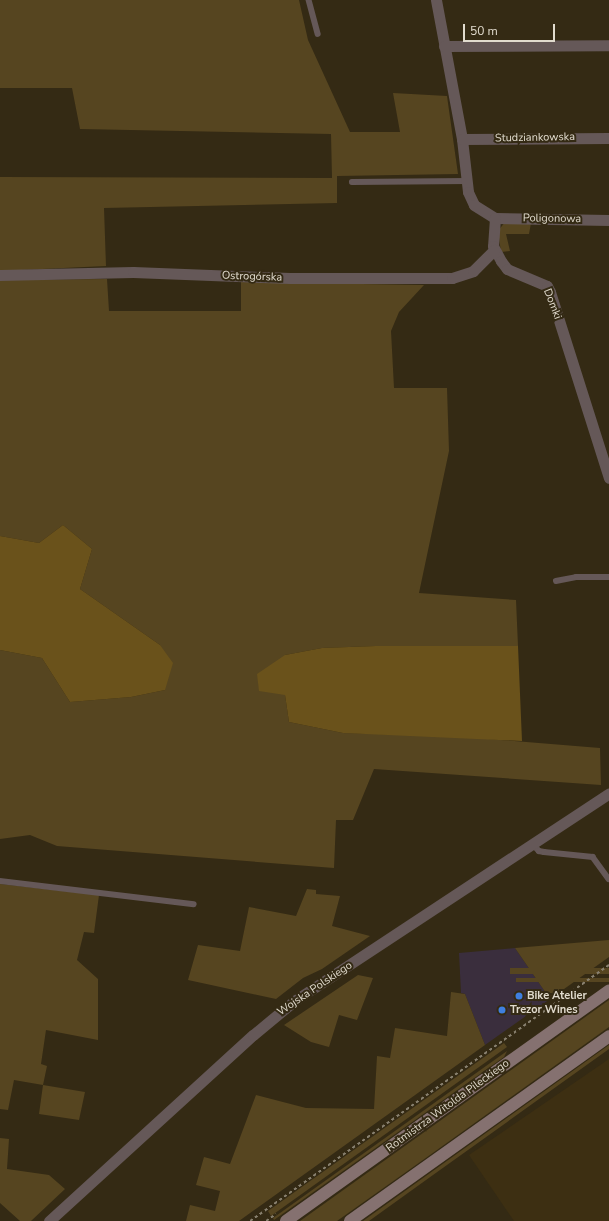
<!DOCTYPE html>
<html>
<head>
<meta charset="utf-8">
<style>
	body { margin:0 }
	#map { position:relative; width:609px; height:1221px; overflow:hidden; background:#342a14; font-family:"Nunito Sans",sans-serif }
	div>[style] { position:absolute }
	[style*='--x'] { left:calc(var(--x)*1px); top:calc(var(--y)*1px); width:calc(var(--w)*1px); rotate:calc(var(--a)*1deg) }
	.commercial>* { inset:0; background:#3a2e3d }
	.built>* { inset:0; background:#3d2f12 }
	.green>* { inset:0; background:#564520; transform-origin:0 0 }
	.forest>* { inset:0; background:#6a521b }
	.path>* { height:2px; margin-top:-1px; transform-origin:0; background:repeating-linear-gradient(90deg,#88806f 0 3px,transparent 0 6px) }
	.lane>* { height:5.5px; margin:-2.75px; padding:0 2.75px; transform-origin:2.75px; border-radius:2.75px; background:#655858 }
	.street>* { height:11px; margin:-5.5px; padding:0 5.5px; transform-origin:5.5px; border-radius:5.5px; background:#655858 }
	.secondary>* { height:12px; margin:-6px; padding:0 6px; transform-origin:6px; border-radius:6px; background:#857170 }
	.dots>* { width:11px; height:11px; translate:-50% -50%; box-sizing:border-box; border:2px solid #342a14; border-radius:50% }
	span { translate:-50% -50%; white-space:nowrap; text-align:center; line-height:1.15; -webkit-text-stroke:4px #342a14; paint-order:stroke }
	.street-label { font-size:11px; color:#e1dbce }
	.poi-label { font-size:11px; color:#e1dbce; font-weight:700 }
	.left { translate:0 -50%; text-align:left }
	.scale { position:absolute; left:463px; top:24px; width:92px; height:18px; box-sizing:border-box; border:2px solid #e1dbce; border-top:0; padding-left:5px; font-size:12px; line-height:14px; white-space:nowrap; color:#e1dbce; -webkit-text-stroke:3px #342a14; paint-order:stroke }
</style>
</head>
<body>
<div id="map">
	<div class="commercial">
		<div style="clip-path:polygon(515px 948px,550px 999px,485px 1045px,465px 994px,461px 993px,459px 953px)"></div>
	</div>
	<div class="built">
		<div style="clip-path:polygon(609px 1059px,609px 1221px,514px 1221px,469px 1155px)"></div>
	</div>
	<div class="green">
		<div style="clip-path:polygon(0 0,299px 0,308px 40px,350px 132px,400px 132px,393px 93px,447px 96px,458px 174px,337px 176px,337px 203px,104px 208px,106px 266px,0 271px,0 177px,332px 178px,331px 134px,80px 129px,72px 88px,0 88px)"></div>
		<div style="clip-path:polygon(505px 222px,531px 223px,529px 234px,506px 234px,510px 251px,501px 252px,498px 231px)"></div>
		<div style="clip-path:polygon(107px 279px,109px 311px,241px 311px,241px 282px,424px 285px,399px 312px,391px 331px,394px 388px,447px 388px,449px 451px,419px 593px,516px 600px,518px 646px,376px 646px,322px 648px,285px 655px,285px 695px,289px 722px,343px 733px,452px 736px,600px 748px,601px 785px,374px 769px,353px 820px,336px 820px,334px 868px,57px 846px,30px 835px,0 839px,0 650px,42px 658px,70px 702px,131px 697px,165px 690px,160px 645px,80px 589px,92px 549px,63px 525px,39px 543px,0 536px,0 280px)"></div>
		<div style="clip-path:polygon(0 884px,99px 895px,94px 933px,84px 932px,77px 960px,98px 979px,98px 1040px,46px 1030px,41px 1064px,47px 1066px,43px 1085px,85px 1092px,79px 1120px,39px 1114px,43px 1085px,14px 1080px,8px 1110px,0 1109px)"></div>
		<div style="clip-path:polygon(307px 889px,316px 890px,316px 894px,340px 896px,332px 926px,370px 936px,322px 969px,303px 978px,276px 999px,188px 980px,198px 945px,240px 951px,249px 907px,296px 916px)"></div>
		<div style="clip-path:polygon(609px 940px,609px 957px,550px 999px,515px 948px)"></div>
		<div style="left:609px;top:968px;width:6px;height:99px;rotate:90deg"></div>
		<div style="clip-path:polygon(358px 975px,373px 978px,357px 1020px,339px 1015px,329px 1047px,311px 1042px,284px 1025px)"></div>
		<div style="left:609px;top:978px;width:4px;height:93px;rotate:90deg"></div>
		<div style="clip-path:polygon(451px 992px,465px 994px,485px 1045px,239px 1221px,186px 1221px,190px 1205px,215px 1211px,220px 1191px,196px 1185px,204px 1157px,230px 1164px,256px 1095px,306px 1108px,374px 1109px,377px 1056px,390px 1058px,395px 1028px,447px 1036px)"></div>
		<div style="clip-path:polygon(609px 1000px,609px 1027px,423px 1160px,337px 1221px,300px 1221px)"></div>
		<div style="clip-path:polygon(504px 1043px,507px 1047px,271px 1216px,268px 1211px)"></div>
		<div style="clip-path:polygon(609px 1045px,609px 1049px,433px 1175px,369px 1221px,363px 1221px)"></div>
		<div style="clip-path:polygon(507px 1051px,504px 1057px,274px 1220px,273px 1218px)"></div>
		<div style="clip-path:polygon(0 1138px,9px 1139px,7px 1169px,49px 1175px,65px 1189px,31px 1221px,20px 1221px,0 1203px)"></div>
	</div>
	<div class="forest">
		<div style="clip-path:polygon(63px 525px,92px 549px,80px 589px,160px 645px,173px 663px,165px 690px,131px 697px,70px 702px,42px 658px,0 650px,0 536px,39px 543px)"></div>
		<div style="clip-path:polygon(376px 646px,518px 646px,522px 741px,343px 733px,289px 722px,285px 695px,259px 691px,257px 674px,285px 655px,322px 648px)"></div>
	</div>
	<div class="path">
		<div style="--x:250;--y:1221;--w:441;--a:-35.5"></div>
		<div style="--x:266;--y:1221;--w:12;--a:-35"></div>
	</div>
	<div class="lane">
		<div style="--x:309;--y:0;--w:35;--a:75"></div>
		<div style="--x:352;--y:182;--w:115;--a:-0.5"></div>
		<div style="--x:556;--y:581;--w:20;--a:-11"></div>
		<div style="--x:576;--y:577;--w:33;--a:0"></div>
		<div style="--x:533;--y:844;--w:9;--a:49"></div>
		<div style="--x:539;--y:851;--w:5;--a:11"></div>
		<div style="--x:544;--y:852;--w:49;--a:5.8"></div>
		<div style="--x:593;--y:857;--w:27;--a:54"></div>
		<div style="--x:0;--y:881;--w:195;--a:6.8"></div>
	</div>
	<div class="street">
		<div style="--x:436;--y:0;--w:141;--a:79.4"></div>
		<div style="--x:462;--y:139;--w:53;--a:83.5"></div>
		<div style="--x:468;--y:192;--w:14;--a:65"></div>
		<div style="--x:474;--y:205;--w:25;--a:32"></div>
		<div style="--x:495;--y:218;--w:114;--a:1"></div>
		<div style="--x:444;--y:46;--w:165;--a:-0.3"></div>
		<div style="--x:462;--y:139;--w:147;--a:-0.4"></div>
		<div style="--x:495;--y:218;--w:28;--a:94"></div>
		<div style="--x:493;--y:246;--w:17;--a:62"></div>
		<div style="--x:501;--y:261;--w:10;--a:53"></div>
		<div style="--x:507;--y:269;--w:43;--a:23"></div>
		<div style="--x:547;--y:286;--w:7;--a:63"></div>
		<div style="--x:550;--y:292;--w:195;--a:72.4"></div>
		<div style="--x:0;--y:275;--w:133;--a:-1.3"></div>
		<div style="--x:133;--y:272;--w:157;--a:2.2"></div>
		<div style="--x:290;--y:278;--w:162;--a:0"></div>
		<div style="--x:452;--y:278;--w:22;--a:-18"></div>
		<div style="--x:473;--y:271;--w:30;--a:-45"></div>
		<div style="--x:49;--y:1221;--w:276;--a:-42.4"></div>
		<div style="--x:253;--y:1035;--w:53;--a:-39.7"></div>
		<div style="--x:294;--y:1001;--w:377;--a:-33.4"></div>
	</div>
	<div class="secondary">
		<div style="--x:286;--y:1221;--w:397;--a:-35.5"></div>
		<div style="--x:350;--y:1221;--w:318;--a:-35.5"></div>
	</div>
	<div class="dots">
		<div style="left:519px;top:996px;background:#3f7fe0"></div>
		<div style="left:502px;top:1010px;background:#3f7fe0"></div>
	</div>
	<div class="street-label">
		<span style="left:535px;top:138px;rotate:-1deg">Studziankowska</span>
		<span style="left:552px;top:219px;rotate:1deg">Poligonowa</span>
		<span style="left:252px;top:277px;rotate:2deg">Ostrogórska</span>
		<span style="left:552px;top:304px;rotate:69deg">Domki</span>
		<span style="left:315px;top:989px;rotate:-34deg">Wojska Polskiego</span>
		<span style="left:448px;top:1106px;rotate:-36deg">Rotmistrza Witolda Pileckiego</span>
	</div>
	<div class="poi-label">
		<span class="left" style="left:527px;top:996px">Bike Atelier</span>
		<span class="left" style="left:510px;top:1010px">Trezor Wines</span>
	</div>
	<div class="scale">50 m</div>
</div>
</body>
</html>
